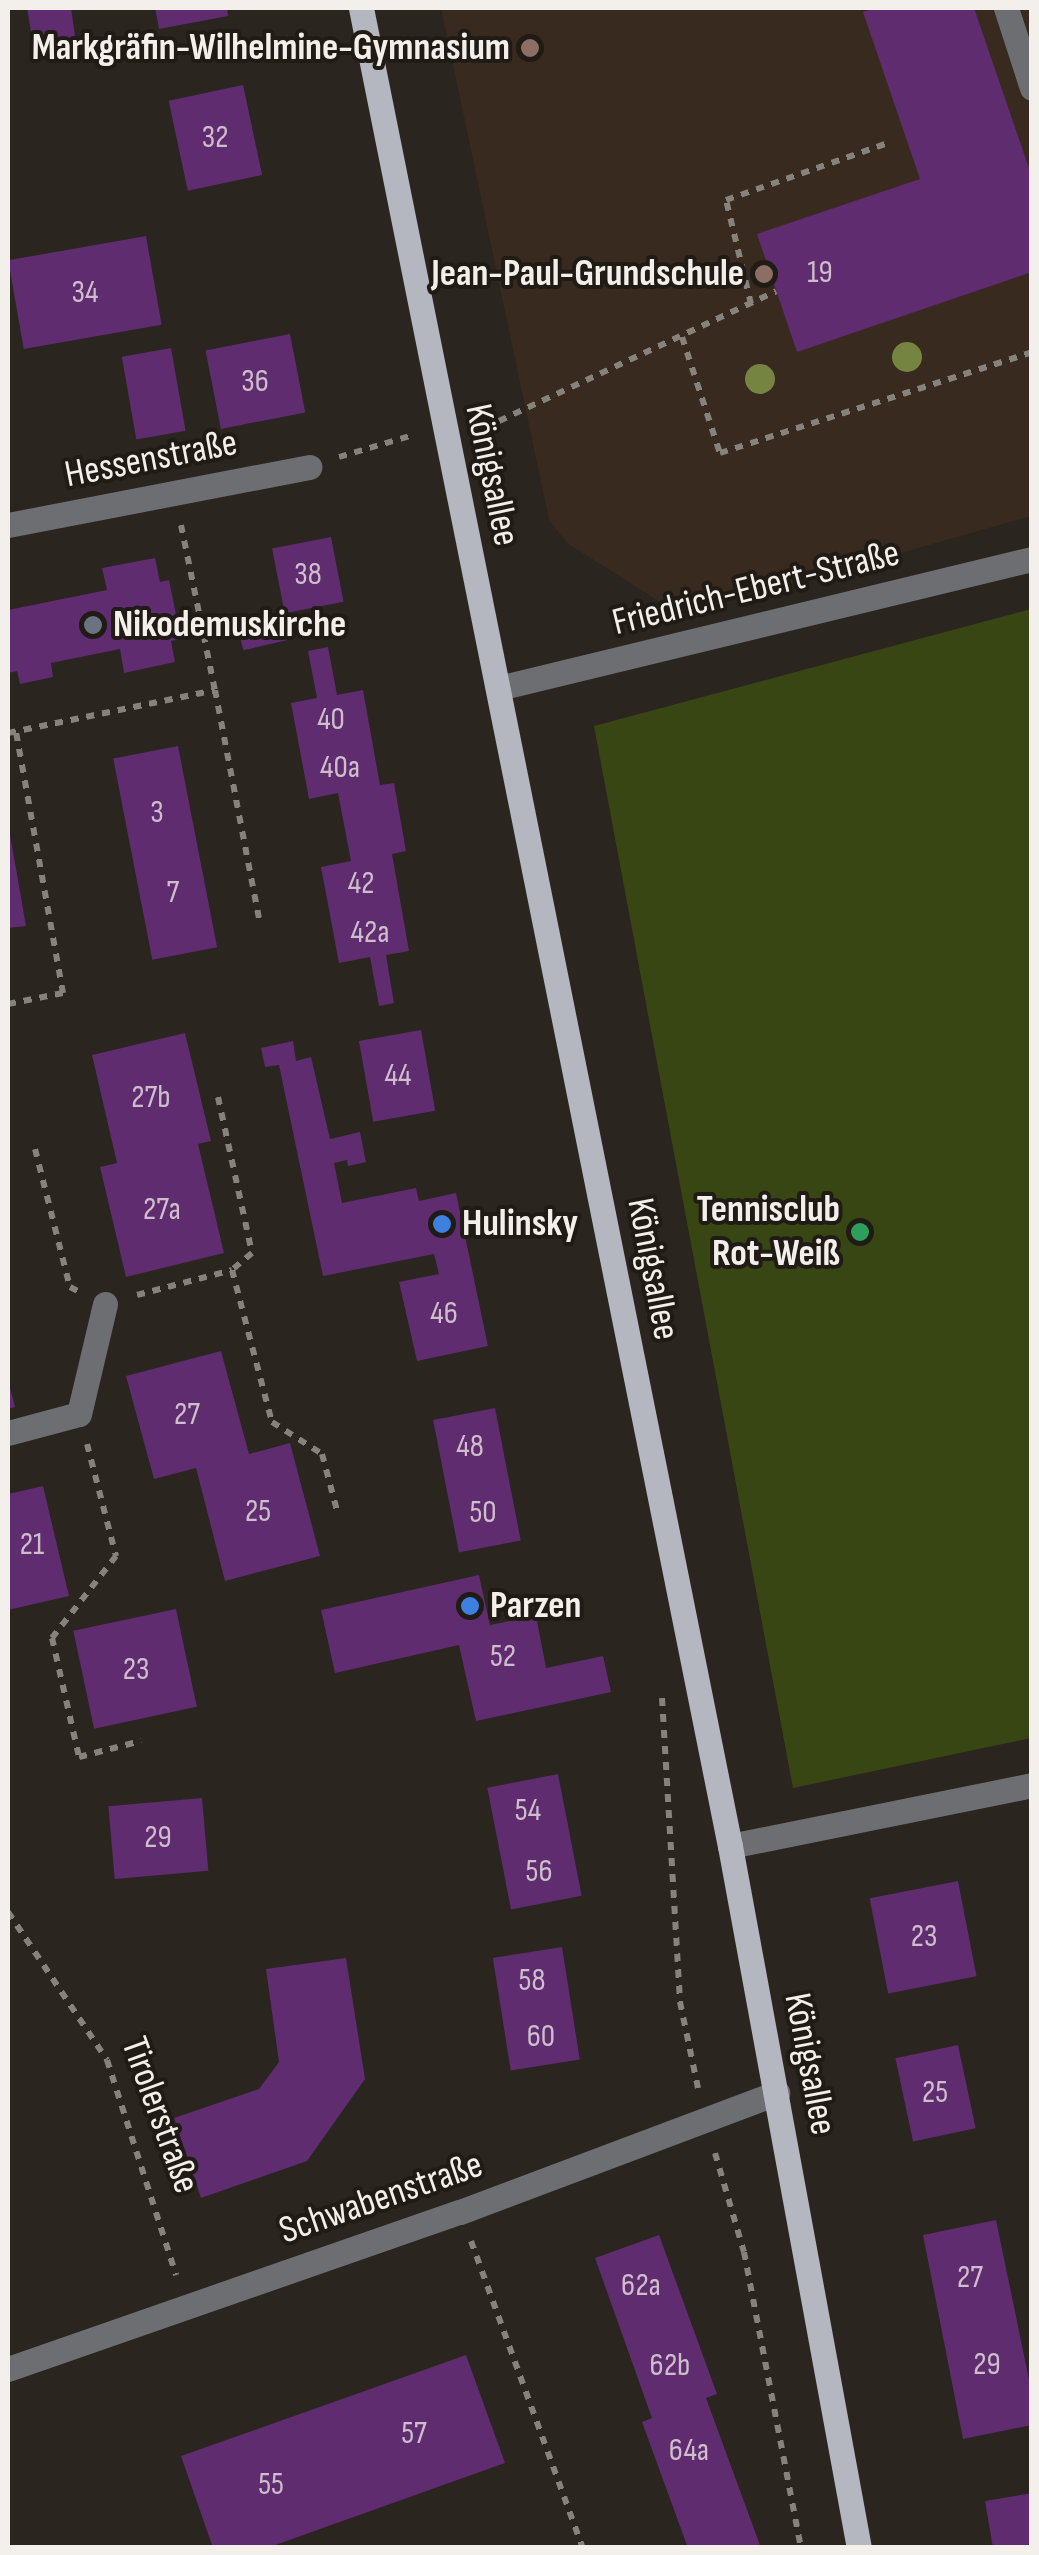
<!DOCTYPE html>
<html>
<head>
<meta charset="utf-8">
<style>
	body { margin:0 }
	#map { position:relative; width:1039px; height:2555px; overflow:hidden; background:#2a251e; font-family:"Sofia Sans Condensed",sans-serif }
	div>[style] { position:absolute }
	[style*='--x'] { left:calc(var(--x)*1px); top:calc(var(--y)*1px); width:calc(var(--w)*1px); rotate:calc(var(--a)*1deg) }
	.education>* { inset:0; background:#382a1e }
	.green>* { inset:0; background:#384613 }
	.building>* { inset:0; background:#5e2c6f; transform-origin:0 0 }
	.path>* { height:6px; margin-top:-3px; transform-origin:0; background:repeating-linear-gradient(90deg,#86827c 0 8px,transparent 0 16px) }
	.minor>* { height:25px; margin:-12.5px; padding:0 12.5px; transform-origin:12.5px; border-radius:12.5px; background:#6d6e72 }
	.major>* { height:25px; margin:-12.5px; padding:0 12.5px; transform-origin:12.5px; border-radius:12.5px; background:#b4b7bf }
	.trees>* { width:30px; height:30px; margin:-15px; border-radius:50%; background:#758541 }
	.dots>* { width:28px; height:28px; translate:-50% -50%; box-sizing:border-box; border:5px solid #201b15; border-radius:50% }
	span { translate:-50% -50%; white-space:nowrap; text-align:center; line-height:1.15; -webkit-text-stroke:8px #201b15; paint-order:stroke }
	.number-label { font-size:32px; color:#cebecc }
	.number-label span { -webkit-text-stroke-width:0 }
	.poi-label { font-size:38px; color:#f3efeb; font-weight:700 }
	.right { translate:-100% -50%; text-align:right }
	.left { translate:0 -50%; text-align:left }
	.street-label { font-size:38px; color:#f3efeb }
	.frame { position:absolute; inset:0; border:10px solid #f3efeb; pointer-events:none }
</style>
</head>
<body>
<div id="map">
	<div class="education">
		<div style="clip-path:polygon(441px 8px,1031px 8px,1031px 516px,777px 588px,696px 605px,660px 602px,567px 543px,549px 520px)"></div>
	</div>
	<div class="green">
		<div style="clip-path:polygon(1031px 609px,1031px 1738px,793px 1788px,594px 726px)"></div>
	</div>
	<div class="building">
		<div style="clip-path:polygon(27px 8px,71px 8px,76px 43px,34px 50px)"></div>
		<div style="clip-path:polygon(155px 8px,227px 8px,228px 16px,159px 29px)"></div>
		<div style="clip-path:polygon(876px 8px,974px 8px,1032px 177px,1032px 272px,797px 352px,757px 234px,920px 179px,863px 12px)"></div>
		<div style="left:243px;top:85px;width:92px;height:76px;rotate:78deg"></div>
		<div style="left:146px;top:236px;width:90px;height:140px;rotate:80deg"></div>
		<div style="left:290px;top:334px;width:80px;height:86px;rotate:79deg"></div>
		<div style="left:171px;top:348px;width:84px;height:50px;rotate:80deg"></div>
		<div style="left:331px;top:537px;width:66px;height:60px;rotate:79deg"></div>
		<div style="clip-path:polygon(155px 558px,160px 582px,169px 580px,181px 639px,171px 641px,175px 662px,124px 673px,120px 649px,51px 663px,53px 677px,20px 684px,17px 671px,8px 673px,8px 610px,107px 590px,102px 568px)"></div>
		<div style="left:286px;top:622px;width:18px;height:48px;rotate:77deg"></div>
		<div style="clip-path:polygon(328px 647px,337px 695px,363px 690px,380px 785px,394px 783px,406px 851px,392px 854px,409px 951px,386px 955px,394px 1003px,379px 1006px,370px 957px,339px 963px,321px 867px,351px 861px,338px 793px,309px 799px,291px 703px,317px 698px,308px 651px)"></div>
		<div style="left:178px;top:746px;width:205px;height:66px;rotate:79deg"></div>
		<div style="clip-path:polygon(8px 823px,26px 926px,8px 928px)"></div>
		<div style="left:421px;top:1030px;width:82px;height:63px;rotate:80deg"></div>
		<div style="clip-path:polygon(185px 1033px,211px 1141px,198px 1144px,224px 1253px,126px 1277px,100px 1167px,117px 1163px,92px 1055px)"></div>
		<div style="clip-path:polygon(293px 1041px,296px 1061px,311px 1057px,330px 1139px,360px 1132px,366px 1162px,348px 1166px,347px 1160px,334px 1163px,342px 1203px,416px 1188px,419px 1201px,456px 1193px,488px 1346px,417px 1361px,399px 1282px,439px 1274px,434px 1254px,323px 1276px,279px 1065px,265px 1067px,261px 1048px)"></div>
		<div style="clip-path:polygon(221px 1351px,249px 1454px,290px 1443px,320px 1556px,225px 1581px,196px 1468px,154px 1479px,126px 1376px)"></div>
		<div style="clip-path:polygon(8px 1380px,15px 1407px,8px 1409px)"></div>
		<div style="left:495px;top:1408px;width:135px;height:63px;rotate:79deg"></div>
		<div style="clip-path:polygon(43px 1486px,69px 1596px,8px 1610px,8px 1494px)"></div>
		<div style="clip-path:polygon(479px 1575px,490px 1625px,536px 1616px,546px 1668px,603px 1656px,611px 1692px,476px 1721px,459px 1645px,335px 1673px,321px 1610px)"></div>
		<div style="left:176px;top:1609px;width:100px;height:105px;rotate:78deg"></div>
		<div style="left:558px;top:1774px;width:124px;height:72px;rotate:79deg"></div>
		<div style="left:202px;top:1798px;width:73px;height:94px;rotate:85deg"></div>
		<div style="left:958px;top:1881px;width:97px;height:90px;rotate:79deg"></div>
		<div style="left:562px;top:1947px;width:114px;height:70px;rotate:81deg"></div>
		<div style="clip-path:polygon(346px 1958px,365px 2079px,307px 2161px,201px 2198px,174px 2118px,259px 2089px,279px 2062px,266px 1969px)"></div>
		<div style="left:958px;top:2045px;width:85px;height:64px;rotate:78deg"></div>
		<div style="clip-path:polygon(996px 2220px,1032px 2394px,1032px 2425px,963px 2439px,923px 2235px)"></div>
		<div style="clip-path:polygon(659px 2235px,717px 2394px,706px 2398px,761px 2548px,688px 2548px,642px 2422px,652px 2418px,595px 2258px)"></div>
		<div style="clip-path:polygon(466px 2355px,505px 2463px,267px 2548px,213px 2548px,181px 2456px)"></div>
		<div style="clip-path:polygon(1032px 2493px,1032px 2548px,993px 2548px,985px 2501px)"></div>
	</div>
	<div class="path">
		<div style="--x:751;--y:304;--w:107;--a:-103.5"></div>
		<div style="--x:726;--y:200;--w:175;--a:-19.4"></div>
		<div style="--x:682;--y:337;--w:122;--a:71.9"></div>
		<div style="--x:720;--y:453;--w:328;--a:-17.9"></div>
		<div style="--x:499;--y:421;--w:306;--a:-25.1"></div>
		<div style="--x:339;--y:457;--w:77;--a:-16.6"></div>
		<div style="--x:181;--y:525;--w:168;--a:78.4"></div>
		<div style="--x:8;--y:733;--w:211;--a:-11.7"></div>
		<div style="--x:215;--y:690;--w:233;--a:79.1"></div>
		<div style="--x:8;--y:1004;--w:56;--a:-11.3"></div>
		<div style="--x:63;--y:993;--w:265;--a:-100.2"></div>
		<div style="--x:218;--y:1097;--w:160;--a:77.7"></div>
		<div style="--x:252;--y:1253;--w:26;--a:140"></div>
		<div style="--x:232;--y:1270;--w:157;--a:75.3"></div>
		<div style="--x:272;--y:1422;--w:59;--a:32.6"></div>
		<div style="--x:322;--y:1454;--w:62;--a:75.1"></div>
		<div style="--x:35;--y:1149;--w:142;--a:75.8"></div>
		<div style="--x:70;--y:1287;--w:9;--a:27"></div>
		<div style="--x:137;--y:1295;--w:98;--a:-14.7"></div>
		<div style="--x:87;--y:1444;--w:116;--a:75.5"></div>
		<div style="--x:116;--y:1556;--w:104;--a:128"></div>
		<div style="--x:52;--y:1638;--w:122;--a:77.2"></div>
		<div style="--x:79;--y:1757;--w:64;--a:-14.5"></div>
		<div style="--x:662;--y:1698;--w:305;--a:86.6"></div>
		<div style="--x:680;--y:2002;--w:88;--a:78.2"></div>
		<div style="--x:8;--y:1912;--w:178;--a:56.2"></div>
		<div style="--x:107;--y:2060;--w:226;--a:72.2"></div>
		<div style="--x:715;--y:2153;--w:103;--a:73.7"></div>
		<div style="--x:744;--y:2252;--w:301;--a:79.1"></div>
		<div style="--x:471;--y:2241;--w:327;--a:70"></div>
	</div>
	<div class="minor">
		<div style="--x:1006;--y:8;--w:84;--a:72"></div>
		<div style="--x:8;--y:525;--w:307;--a:-10.9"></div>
		<div style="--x:499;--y:688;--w:548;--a:-13.61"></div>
		<div style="--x:8;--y:1433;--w:73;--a:-15"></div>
		<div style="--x:79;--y:1414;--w:113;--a:-76.7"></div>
		<div style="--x:730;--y:1846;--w:308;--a:-11.4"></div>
		<div style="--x:8;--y:2369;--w:478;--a:-19.2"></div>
		<div style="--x:460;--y:2212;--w:339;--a:-20.6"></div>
	</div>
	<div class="major">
		<div style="--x:361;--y:8;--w:1875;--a:78.65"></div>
		<div style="--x:730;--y:1846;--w:714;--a:79.59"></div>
	</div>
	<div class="trees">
		<div style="left:907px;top:357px"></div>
		<div style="left:760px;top:379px"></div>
	</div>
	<div class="dots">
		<div style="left:530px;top:48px;background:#8d6e63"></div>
		<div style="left:764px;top:274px;background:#8d6e63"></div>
		<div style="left:93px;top:625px;background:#6b7280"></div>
		<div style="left:442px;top:1224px;background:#3f7fe0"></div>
		<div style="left:860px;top:1232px;background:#2e9e5b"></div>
		<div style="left:470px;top:1606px;background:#3f7fe0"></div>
	</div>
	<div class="number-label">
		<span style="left:215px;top:138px">32</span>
		<span style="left:820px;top:273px">19</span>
		<span style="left:85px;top:293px">34</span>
		<span style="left:255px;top:382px">36</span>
		<span style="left:308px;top:575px">38</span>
		<span style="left:331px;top:720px">40</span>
		<span style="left:340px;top:768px">40a</span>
		<span style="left:157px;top:813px">3</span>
		<span style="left:361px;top:884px">42</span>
		<span style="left:173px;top:893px">7</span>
		<span style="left:370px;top:933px">42a</span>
		<span style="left:398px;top:1076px">44</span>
		<span style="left:151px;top:1098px">27b</span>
		<span style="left:162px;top:1210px">27a</span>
		<span style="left:444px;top:1314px">46</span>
		<span style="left:187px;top:1415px">27</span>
		<span style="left:470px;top:1447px">48</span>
		<span style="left:258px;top:1512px">25</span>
		<span style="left:483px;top:1513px">50</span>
		<span style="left:32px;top:1545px">21</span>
		<span style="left:503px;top:1657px">52</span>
		<span style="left:136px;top:1670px">23</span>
		<span style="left:528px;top:1811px">54</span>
		<span style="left:158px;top:1838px">29</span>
		<span style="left:539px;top:1872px">56</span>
		<span style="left:924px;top:1937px">23</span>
		<span style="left:532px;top:1981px">58</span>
		<span style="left:541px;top:2037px">60</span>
		<span style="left:935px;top:2093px">25</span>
		<span style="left:970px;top:2278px">27</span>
		<span style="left:641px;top:2286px">62a</span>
		<span style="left:987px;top:2365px">29</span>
		<span style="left:670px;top:2366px">62b</span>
		<span style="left:414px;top:2434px">57</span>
		<span style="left:689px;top:2451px">64a</span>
		<span style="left:271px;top:2485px">55</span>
	</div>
	<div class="poi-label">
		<span class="right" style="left:510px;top:48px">Markgräfin-Wilhelmine-Gymnasium</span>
		<span class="right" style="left:744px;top:274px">Jean-Paul-Grundschule</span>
		<span class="left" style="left:113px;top:625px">Nikodemuskirche</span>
		<span class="right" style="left:840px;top:1232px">Tennisclub<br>Rot-Weiß</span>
		<span class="left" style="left:462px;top:1224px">Hulinsky</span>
		<span class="left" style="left:490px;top:1606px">Parzen</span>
	</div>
	<div class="street-label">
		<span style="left:151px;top:459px;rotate:-11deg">Hessenstraße</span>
		<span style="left:492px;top:475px;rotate:78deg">Königsallee</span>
		<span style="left:756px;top:588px;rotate:-14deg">Friedrich-Ebert-Straße</span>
		<span style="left:653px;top:1269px;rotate:79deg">Königsallee</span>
		<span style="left:810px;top:2064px;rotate:79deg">Königsallee</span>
		<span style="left:160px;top:2115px;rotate:70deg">Tirolerstraße</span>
		<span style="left:381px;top:2198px;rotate:-19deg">Schwabenstraße</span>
	</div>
	<div class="frame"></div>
</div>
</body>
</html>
